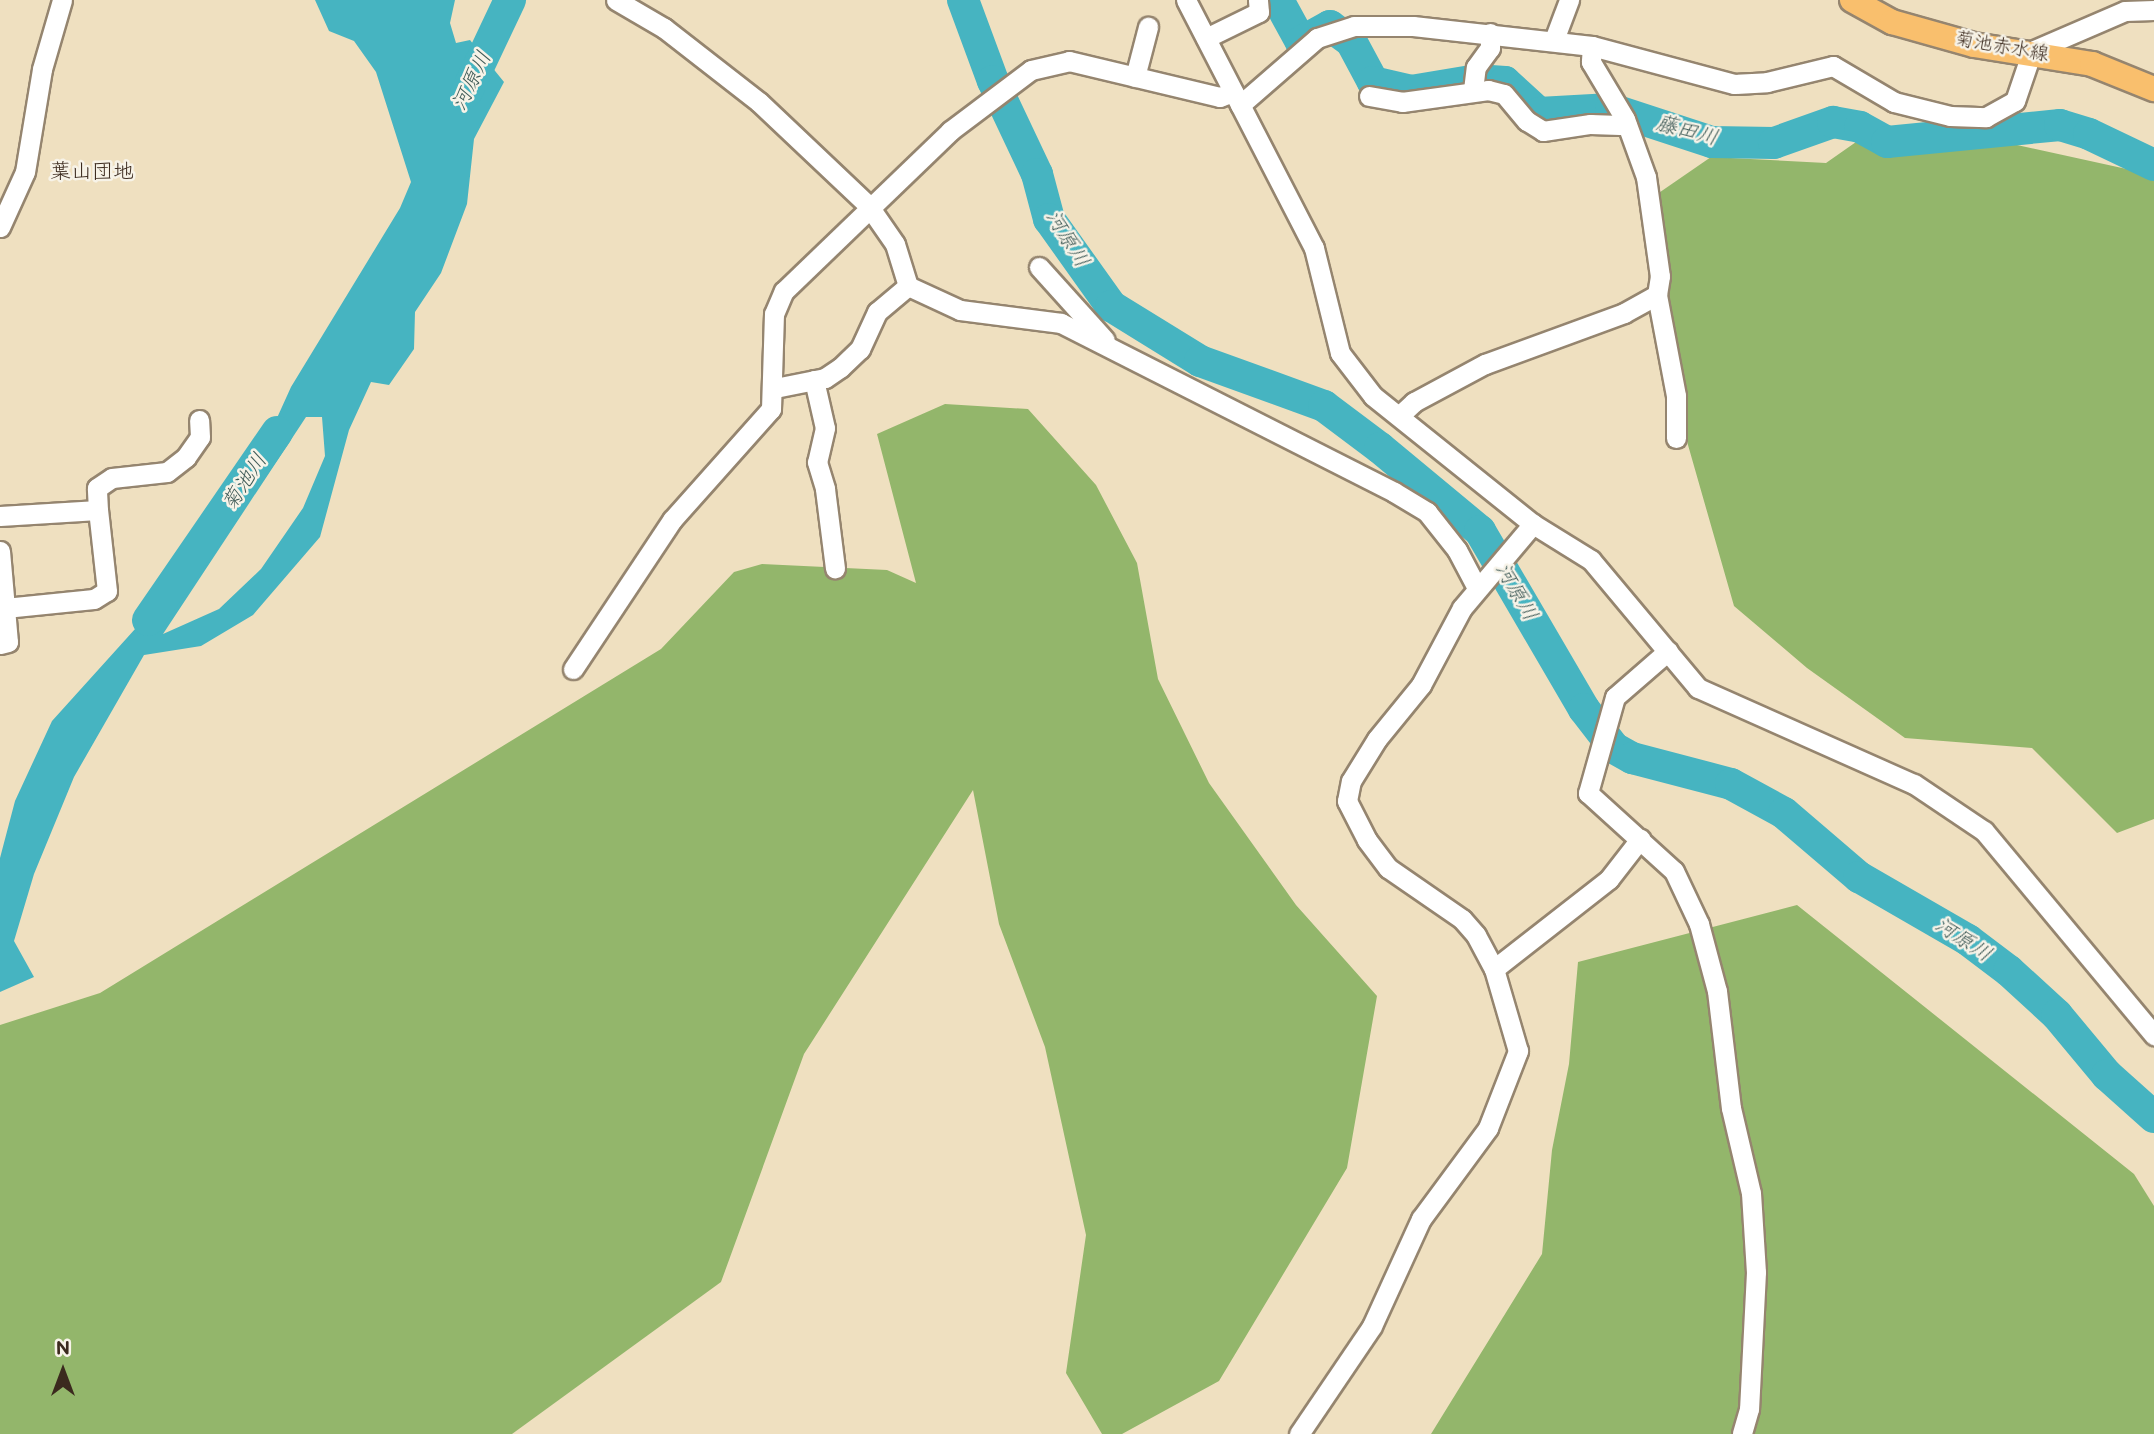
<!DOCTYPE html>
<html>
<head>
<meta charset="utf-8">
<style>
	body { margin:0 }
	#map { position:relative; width:2154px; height:1434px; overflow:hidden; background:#efe0c0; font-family:"Balsamiq Sans","Klee One",sans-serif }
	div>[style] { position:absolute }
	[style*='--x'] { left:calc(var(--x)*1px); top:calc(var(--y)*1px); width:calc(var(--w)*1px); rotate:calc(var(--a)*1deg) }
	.forest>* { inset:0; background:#93b66b }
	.water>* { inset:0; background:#46b4c1 }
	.river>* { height:32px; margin:-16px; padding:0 16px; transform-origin:16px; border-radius:16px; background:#46b4c1 }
	.roads { filter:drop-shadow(2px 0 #95856f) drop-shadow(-2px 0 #95856f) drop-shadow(0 2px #95856f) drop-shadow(0 -2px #95856f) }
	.minor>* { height:19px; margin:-9.5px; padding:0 9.5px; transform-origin:9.5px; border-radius:9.5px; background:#fff }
	.major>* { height:24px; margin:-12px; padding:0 12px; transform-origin:12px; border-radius:12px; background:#f9bf6d }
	span { translate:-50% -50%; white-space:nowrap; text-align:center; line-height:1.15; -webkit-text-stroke:5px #f7f3e8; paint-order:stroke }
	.street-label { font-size:19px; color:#3b2a1e }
	.water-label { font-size:21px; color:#3f5a57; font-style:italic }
	.neighbourhood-label { font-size:21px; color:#3b2a1e }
	.north { position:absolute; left:28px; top:1336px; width:70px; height:70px; -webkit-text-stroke:5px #f7f3e8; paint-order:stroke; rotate:0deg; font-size:19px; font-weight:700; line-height:28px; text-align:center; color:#3b2a1e }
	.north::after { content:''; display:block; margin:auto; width:24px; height:32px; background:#3b2a1e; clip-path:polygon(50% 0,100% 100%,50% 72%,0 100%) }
</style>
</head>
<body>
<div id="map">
	<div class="forest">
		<div style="clip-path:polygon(1856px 142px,2017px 145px,2154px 175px,2154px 819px,2117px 833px,2032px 748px,1905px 738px,1807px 668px,1734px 606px,1688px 445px,1650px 199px,1711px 157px,1826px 163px)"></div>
		<div style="clip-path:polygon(945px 404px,1028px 409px,1096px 485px,1137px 563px,1158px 679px,1209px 783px,1296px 905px,1377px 996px,1347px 1168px,1219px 1381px,1122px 1434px,1102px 1434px,1066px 1373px,1086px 1235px,1045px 1047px,999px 924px,973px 790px,804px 1054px,721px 1282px,512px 1434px,0 1434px,0 1025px,100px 993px,661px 649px,734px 572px,762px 564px,887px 570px,916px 583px,877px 434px)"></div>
		<div style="clip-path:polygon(1797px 905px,2134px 1174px,2154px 1206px,2154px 1434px,1431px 1434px,1542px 1254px,1552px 1150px,1569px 1064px,1578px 962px)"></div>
	</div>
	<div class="water">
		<div style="clip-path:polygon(evenodd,315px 0,455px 0,450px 23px,456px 43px,470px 40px,504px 82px,474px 139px,467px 204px,441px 273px,415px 312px,414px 349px,389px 385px,371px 382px,349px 430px,320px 537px,253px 615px,201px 646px,144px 655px,74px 777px,34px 874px,14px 941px,34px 977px,0 992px,0 858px,15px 801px,52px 721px,228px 526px,291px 387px,400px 208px,411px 182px,376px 72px,354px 41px,329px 31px,315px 0,306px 417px,322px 417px,325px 456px,303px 508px,261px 569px,219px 609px,163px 634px,306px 417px)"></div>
	</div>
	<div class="river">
		<div style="--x:963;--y:0;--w:86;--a:69.7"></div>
		<div style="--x:993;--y:81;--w:103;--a:64.7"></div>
		<div style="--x:1037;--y:174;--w:47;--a:75.1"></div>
		<div style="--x:1049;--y:219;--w:107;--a:54.5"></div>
		<div style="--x:1111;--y:306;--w:105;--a:31.7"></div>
		<div style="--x:1200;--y:361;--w:132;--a:19.9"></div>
		<div style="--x:1324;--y:406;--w:70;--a:36.9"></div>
		<div style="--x:1380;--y:448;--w:130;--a:39.7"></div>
		<div style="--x:1480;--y:531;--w:206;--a:59.7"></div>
		<div style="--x:1584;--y:709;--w:49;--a:52.4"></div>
		<div style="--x:1614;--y:748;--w:21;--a:29"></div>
		<div style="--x:1632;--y:758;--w:102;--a:14.7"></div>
		<div style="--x:1731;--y:784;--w:60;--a:28.7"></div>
		<div style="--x:1784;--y:813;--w:99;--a:40.5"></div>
		<div style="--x:1859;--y:877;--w:126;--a:30"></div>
		<div style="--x:1968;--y:940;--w:51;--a:37.1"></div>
		<div style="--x:2009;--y:971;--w:65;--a:42.5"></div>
		<div style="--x:2057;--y:1015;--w:78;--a:50.2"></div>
		<div style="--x:2107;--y:1075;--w:63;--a:41.8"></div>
		<div style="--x:1278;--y:0;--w:48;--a:61.3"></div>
		<div style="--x:1301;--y:42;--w:33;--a:-29"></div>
		<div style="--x:1330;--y:26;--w:26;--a:36"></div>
		<div style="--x:1351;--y:41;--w:47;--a:61.8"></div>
		<div style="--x:1373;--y:82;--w:39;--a:13"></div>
		<div style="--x:1411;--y:91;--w:67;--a:-9.5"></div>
		<div style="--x:1477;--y:80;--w:28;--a:4"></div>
		<div style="--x:1505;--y:82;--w:46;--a:42.4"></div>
		<div style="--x:1539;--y:113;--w:72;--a:-3.2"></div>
		<div style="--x:1611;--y:109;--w:106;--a:18.1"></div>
		<div style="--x:1712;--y:142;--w:62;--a:0.9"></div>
		<div style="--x:1774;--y:143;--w:63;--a:-19.6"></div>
		<div style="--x:1833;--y:122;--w:27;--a:10"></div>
		<div style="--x:1860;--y:127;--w:31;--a:29"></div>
		<div style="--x:1887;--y:142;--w:174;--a:-5.6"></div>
		<div style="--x:2060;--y:125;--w:30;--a:17"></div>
		<div style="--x:2089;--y:134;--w:72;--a:25.5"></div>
		<div style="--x:466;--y:93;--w:103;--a:-64.7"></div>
		<div style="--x:148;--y:620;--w:228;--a:-55.5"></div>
	</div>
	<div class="roads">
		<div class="minor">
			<div style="--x:616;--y:0;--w:56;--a:30.3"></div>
			<div style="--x:664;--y:28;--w:120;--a:37.9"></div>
			<div style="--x:759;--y:102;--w:150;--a:43.4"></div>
			<div style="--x:868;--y:205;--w:47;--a:55.3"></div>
			<div style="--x:895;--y:244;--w:44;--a:72.8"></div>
			<div style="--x:908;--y:286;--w:57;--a:24.8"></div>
			<div style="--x:960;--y:310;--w:102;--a:7.3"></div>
			<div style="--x:1061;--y:323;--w:373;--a:26.9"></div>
			<div style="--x:1394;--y:492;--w:39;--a:31"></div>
			<div style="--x:1427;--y:512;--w:48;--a:51.7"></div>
			<div style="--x:1457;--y:550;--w:43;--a:62.2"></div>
			<div style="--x:1186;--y:0;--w:279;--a:62.7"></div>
			<div style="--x:1314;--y:248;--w:108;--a:76.1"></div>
			<div style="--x:1340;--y:353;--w:54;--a:52.5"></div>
			<div style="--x:1373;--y:396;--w:205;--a:38.7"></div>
			<div style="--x:1533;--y:524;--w:68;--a:31.8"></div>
			<div style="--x:1591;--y:560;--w:167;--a:50.1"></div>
			<div style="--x:1698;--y:688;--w:236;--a:24"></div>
			<div style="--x:1914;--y:784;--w:84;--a:33.9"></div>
			<div style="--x:1984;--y:831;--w:266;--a:50.2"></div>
			<div style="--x:1206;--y:38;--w:59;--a:-26.1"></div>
			<div style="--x:1259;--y:12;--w:12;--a:-95"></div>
			<div style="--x:1554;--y:40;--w:43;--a:-69.4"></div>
			<div style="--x:1592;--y:46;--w:16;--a:94"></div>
			<div style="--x:1591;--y:62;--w:66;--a:59.2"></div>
			<div style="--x:1625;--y:119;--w:62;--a:70.1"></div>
			<div style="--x:1646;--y:177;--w:100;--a:82"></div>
			<div style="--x:1660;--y:276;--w:19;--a:99"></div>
			<div style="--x:1657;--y:295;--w:103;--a:79.3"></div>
			<div style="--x:1676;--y:396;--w:42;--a:90"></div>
			<div style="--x:1135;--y:77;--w:52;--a:-75.4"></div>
			<div style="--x:1473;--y:90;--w:23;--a:-83"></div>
			<div style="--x:1476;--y:67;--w:24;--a:-54"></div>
			<div style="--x:1490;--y:48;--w:15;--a:-90"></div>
			<div style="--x:1369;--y:96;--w:34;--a:10"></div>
			<div style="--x:1402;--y:102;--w:87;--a:-7.9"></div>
			<div style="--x:1488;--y:90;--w:16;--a:14"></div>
			<div style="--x:1504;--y:94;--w:35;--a:50"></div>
			<div style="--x:1527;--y:121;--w:19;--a:32"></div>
			<div style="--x:1543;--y:131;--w:48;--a:-8.5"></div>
			<div style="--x:1590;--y:124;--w:37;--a:2"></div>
			<div style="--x:1240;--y:105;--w:102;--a:-41"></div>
			<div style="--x:1317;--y:38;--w:39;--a:-18"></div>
			<div style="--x:1354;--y:26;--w:59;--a:0"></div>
			<div style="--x:1413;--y:26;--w:180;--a:6.4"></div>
			<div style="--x:1592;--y:46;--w:147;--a:15"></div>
			<div style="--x:1734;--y:84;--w:33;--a:-3"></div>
			<div style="--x:1767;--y:82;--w:68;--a:-13.6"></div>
			<div style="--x:1833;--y:66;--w:71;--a:30.5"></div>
			<div style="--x:1894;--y:102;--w:58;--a:14"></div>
			<div style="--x:1950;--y:116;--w:36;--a:2"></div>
			<div style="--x:1986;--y:117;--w:33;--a:-29"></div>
			<div style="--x:2015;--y:101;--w:53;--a:-71.2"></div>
			<div style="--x:2032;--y:51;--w:101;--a:-23.3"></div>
			<div style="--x:2125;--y:11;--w:29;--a:-2"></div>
			<div style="--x:0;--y:227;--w:60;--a:-65.6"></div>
			<div style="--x:25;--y:172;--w:104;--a:-80.6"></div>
			<div style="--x:42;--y:69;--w:72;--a:-73.8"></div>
			<div style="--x:1039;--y:267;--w:98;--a:47.9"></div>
			<div style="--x:814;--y:380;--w:49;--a:77.1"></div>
			<div style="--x:825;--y:428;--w:35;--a:103"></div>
			<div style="--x:817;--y:462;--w:28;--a:73"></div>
			<div style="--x:825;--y:489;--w:80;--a:82.8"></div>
			<div style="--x:775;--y:388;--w:51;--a:-11.3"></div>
			<div style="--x:825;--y:378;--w:18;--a:-34"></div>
			<div style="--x:840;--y:368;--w:28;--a:-44"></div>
			<div style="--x:860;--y:349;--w:41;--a:-65.3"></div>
			<div style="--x:877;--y:312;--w:40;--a:-40"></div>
			<div style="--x:1399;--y:416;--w:21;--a:-43"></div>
			<div style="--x:1414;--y:402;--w:81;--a:-28.2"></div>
			<div style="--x:1485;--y:364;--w:148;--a:-20.1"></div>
			<div style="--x:1624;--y:313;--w:38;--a:-29"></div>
			<div style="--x:0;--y:516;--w:98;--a:-3.5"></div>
			<div style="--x:98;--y:510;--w:22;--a:-93"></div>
			<div style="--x:97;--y:488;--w:18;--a:-34"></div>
			<div style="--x:112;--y:478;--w:55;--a:-6.2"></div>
			<div style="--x:167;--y:472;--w:24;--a:-38"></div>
			<div style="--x:186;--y:457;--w:24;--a:-55"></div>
			<div style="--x:200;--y:437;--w:17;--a:-93"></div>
			<div style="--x:0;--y:551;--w:91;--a:85"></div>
			<div style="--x:8;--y:642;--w:8;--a:166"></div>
			<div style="--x:5;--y:608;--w:89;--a:-5.8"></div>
			<div style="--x:94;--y:599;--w:15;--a:-32"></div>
			<div style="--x:107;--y:591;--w:81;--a:-96.3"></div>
			<div style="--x:1668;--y:651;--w:70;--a:139"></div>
			<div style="--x:1615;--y:697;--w:100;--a:105.7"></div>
			<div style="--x:1588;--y:793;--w:116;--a:42.2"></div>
			<div style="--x:1674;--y:871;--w:59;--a:64.7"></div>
			<div style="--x:1699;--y:924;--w:69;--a:75"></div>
			<div style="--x:1717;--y:991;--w:118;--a:83.2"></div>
			<div style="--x:1731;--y:1108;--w:87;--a:76.8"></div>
			<div style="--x:1751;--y:1193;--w:79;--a:86.4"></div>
			<div style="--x:1756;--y:1272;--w:137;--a:92.9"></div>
			<div style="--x:1749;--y:1409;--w:26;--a:106"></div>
			<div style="--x:573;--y:669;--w:179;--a:-56.4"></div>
			<div style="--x:672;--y:520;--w:149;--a:-48.3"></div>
			<div style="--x:771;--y:409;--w:95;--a:-88.2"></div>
			<div style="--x:774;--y:314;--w:25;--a:-67"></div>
			<div style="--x:784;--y:291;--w:231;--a:-43.9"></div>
			<div style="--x:950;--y:131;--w:101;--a:-37"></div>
			<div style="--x:1031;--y:70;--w:39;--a:-13"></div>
			<div style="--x:1069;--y:61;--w:155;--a:13.4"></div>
			<div style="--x:1220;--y:97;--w:14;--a:-21"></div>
			<div style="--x:1494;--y:969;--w:146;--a:-38"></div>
			<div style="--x:1609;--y:879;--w:51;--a:-52.2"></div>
			<div style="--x:1299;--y:1434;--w:130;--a:-55.9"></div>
			<div style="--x:1372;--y:1326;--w:118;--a:-65.4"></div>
			<div style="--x:1421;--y:1219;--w:113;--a:-53.6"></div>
			<div style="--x:1488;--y:1128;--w:83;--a:-68.7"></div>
			<div style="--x:1518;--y:1051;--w:85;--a:-106.3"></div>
			<div style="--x:1494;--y:969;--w:38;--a:-118"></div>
			<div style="--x:1476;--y:935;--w:21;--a:-131"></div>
			<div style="--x:1462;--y:919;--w:90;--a:-145.4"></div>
			<div style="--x:1388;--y:868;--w:35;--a:-127"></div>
			<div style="--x:1367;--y:840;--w:44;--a:-117.1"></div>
			<div style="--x:1347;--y:801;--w:20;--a:-79"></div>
			<div style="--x:1351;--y:781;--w:49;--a:-58.2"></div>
			<div style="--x:1377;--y:739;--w:70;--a:-50.8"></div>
			<div style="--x:1421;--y:685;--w:87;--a:-62"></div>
			<div style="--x:1462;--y:608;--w:110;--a:-49.8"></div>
		</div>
		<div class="major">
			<div style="--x:1852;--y:0;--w:46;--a:28.8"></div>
			<div style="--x:1892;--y:22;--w:85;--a:15.7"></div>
			<div style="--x:1974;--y:45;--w:120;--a:9.1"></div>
			<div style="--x:2092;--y:64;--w:67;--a:22"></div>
		</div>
	</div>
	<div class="street-label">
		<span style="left:2002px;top:47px;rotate:10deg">菊池赤水線</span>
	</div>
	<div class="water-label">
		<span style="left:472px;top:81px;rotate:-64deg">河原川</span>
		<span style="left:1687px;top:131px;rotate:15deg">藤田川</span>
		<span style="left:1067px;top:239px;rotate:58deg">河原川</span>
		<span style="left:245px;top:482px;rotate:-57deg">菊池川</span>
		<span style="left:1516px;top:592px;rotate:60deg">河原川</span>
		<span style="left:1963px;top:940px;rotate:33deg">河原川</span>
	</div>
	<div class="neighbourhood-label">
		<span style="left:92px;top:172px">葉山団地</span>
	</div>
	<div class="north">N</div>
</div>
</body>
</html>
